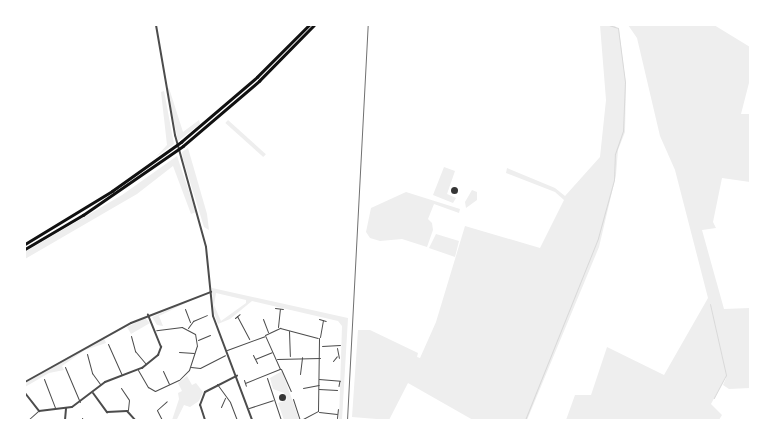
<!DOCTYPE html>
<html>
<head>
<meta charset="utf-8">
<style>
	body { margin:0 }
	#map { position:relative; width:775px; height:445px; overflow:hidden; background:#fff; font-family:Overpass,sans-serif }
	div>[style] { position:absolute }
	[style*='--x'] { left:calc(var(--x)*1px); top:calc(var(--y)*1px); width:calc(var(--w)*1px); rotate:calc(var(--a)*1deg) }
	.green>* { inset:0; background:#eee; transform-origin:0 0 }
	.stream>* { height:1px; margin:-0.5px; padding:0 0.5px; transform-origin:0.5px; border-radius:0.5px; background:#d9d9d9 }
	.building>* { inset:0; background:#353535 }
	.round { border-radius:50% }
	.service>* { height:0.5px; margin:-0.25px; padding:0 0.25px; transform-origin:0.25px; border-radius:0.25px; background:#4c4c4c }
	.minor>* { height:1px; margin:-0.5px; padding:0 0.5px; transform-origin:0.5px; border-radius:0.5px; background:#4c4c4c }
	.tertiary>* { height:2px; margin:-1px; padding:0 1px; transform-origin:1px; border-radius:1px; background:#4c4c4c }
	.trunk>* { height:2.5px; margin:-1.25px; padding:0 1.25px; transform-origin:1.25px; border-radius:1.25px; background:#111 }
	.rail>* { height:1px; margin:-0.5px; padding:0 0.5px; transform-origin:0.5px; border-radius:0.5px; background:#707070 }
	span { translate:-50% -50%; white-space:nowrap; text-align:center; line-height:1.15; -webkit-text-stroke:4px #fff; paint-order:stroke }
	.frame { position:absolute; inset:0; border:26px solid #fff; pointer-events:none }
</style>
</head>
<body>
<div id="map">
	<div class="green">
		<div style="clip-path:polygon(600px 25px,614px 25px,619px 30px,626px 85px,625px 132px,618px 150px,616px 175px,599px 247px,527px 420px,473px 420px,408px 383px,389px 420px,352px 417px,358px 330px,370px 330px,418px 353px,417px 357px,420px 358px,436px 322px,465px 226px,540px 248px,564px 200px,555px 192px,506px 173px,507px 168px,555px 188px,565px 196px,600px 157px,606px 100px)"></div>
		<div style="clip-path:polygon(628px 25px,714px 25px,750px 47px,750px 79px,741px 114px,750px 114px,750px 182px,722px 178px,713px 222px,716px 228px,702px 230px,724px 309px,750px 308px,750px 388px,729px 389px,723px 385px,726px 378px,726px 376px,711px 404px,722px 415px,719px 420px,566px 420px,575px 395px,591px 395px,607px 347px,664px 375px,708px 298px,675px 170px,660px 136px,637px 38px)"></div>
		<div style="clip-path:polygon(169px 88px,183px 132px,199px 120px,200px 124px,178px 141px,167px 89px)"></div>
		<div style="clip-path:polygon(164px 91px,174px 144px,156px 157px,167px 145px,161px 92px)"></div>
		<div style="left:228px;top:120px;width:51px;height:4px;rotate:42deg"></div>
		<div style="clip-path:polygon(188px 148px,207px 214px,209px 230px,204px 227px,183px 159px,182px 152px)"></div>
		<div style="clip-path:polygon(177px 156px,196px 212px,191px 214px,173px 166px,137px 194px,25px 259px,25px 252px,122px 195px)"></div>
		<div style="clip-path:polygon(444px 167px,455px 171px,447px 194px,456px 198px,453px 203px,433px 195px)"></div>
		<div style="clip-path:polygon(472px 190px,477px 192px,477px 200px,466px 208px,465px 202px)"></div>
		<div style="clip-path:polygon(406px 192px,460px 209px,459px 213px,434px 204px,428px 219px,432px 223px,433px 230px,427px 247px,402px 239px,380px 241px,370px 238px,366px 232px,371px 208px)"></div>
		<div style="clip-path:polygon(436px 234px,459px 241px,455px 257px,429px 248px)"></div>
		<div style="clip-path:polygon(evenodd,212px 288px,348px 318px,342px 420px,339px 420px,342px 326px,338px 321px,252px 301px,230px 319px,218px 324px,214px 313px,212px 288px,216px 293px,246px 300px,246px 303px,221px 321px,214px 305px,216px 293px)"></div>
		<div style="clip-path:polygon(204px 294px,159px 316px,163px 326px,157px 325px,152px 317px)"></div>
		<div style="clip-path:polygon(145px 318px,150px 323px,131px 334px,127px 327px)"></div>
		<div style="clip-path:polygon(104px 338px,106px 343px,85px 350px,62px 366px,64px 370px,49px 373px,25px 387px,27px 382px)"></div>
		<div style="clip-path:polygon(282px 371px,299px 419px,295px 420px,284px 420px,278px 403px,287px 400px,284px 393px,273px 389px,270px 378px)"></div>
		<div style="clip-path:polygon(187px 376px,192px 385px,196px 383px,203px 392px,199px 401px,190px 407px,184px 405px,177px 419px,172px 420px,179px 399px,178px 393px,182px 391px,178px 383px)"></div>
	</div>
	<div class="stream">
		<div style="--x:710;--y:304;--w:73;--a:77.3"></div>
		<div style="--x:726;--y:375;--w:26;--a:118"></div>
		<div style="--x:525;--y:420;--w:196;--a:-68.1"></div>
		<div style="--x:598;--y:238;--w:60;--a:-74.6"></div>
		<div style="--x:614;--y:180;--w:26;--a:-88"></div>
		<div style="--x:615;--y:154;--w:24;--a:-71"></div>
		<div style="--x:623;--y:131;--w:49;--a:-87.7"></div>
		<div style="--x:625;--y:82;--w:54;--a:-97.4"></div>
		<div style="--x:618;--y:28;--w:9;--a:-162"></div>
	</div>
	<div class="building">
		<div class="round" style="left:450.5px;top:186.5px;width:7px;height:7px"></div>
		<div class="round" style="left:278.5px;top:393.5px;width:7px;height:7px"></div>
	</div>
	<div class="service">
		<div style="--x:319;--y:379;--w:21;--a:5"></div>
		<div style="--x:340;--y:381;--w:5;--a:101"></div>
		<div style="--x:319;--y:389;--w:18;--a:3"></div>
	</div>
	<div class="minor">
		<div style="--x:275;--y:308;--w:8;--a:7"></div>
		<div style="--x:185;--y:309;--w:14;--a:69"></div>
		<div style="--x:237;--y:316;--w:26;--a:62"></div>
		<div style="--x:235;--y:318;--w:6;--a:-39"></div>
		<div style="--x:263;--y:319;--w:14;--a:69"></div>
		<div style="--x:319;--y:319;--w:7;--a:16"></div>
		<div style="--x:278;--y:327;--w:18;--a:-84"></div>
		<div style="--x:188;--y:328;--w:9;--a:-54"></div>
		<div style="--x:193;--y:321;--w:15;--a:-23"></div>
		<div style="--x:289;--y:331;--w:25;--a:88"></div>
		<div style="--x:265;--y:335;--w:17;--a:-25"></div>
		<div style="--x:280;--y:328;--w:39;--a:15"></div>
		<div style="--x:131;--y:336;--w:16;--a:75"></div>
		<div style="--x:135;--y:351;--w:17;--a:50"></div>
		<div style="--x:320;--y:337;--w:17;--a:-80"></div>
		<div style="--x:198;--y:340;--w:13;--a:-23"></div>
		<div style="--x:108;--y:344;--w:34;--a:66"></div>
		<div style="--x:322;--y:346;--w:18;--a:-3"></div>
		<div style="--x:337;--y:348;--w:10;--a:79"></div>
		<div style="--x:227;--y:350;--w:40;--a:-20.2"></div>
		<div style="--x:179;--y:352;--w:15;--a:4"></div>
		<div style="--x:87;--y:354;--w:20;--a:75"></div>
		<div style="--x:92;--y:373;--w:14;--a:54"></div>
		<div style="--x:253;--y:355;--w:9;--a:63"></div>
		<div style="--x:255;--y:359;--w:18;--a:-22"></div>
		<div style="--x:277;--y:359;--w:43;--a:-1.3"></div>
		<div style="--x:333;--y:361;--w:6;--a:-51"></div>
		<div style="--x:65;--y:367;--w:38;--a:67"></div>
		<div style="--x:191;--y:367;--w:9;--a:6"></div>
		<div style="--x:200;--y:368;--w:28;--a:-27"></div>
		<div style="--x:281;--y:369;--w:24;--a:66"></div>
		<div style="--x:138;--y:370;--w:20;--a:60"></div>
		<div style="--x:148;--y:387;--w:8;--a:30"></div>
		<div style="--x:155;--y:391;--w:26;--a:-25"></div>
		<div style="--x:179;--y:380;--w:14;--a:-45"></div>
		<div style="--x:189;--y:370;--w:25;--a:-72"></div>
		<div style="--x:197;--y:346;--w:12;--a:-99"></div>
		<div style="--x:195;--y:334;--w:15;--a:-152"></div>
		<div style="--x:182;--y:327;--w:26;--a:173"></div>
		<div style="--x:163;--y:371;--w:14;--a:65"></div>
		<div style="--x:300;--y:374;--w:17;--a:-83"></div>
		<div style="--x:267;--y:378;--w:44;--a:71.6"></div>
		<div style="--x:44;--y:379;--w:31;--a:69"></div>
		<div style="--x:244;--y:380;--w:6;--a:72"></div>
		<div style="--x:245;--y:383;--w:38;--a:-22"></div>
		<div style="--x:280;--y:369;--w:36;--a:-114"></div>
		<div style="--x:217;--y:384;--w:22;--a:54"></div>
		<div style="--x:230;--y:402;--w:19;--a:69"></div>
		<div style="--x:121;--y:388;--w:14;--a:56"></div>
		<div style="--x:129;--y:400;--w:10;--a:96"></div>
		<div style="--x:303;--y:388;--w:16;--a:-11"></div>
		<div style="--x:293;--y:399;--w:22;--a:72"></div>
		<div style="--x:221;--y:407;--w:10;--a:-66"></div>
		<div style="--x:249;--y:408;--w:25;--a:-18"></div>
		<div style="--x:319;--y:412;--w:18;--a:6"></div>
		<div style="--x:82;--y:418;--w:2;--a:63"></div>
		<div style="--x:337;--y:418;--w:9;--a:-84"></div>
		<div style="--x:28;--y:420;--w:13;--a:-42"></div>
		<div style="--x:162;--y:420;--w:11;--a:-117"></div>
		<div style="--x:157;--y:410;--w:13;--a:-42"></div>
		<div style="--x:301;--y:420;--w:19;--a:-28"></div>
		<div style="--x:318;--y:411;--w:73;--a:-89.2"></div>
	</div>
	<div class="tertiary">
		<div style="--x:156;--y:25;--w:112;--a:80.2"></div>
		<div style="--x:175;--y:135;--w:116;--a:74.5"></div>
		<div style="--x:206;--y:247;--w:69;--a:84.2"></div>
		<div style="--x:213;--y:316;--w:111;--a:69.4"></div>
		<div style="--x:25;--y:382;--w:121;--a:-29.1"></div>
		<div style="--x:131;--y:323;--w:86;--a:-21.2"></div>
		<div style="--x:25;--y:393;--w:23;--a:52"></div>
		<div style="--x:39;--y:411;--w:33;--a:-7"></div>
		<div style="--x:72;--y:407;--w:41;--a:-37.1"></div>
		<div style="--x:105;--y:382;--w:40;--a:-21"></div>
		<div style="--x:142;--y:368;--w:21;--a:-39"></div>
		<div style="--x:158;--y:355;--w:9;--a:-69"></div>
		<div style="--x:161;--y:347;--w:35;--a:-112"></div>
		<div style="--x:93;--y:393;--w:24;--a:54"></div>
		<div style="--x:107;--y:412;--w:20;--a:-3"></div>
		<div style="--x:127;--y:411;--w:12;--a:48"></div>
		<div style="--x:65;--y:420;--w:12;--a:-85"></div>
		<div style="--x:205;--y:420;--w:16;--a:-108"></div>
		<div style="--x:200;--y:405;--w:14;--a:-69"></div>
		<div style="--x:205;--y:392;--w:36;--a:-27"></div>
	</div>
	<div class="trunk">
		<div style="--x:25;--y:244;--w:102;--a:-31.3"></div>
		<div style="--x:112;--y:191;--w:85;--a:-35.4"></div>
		<div style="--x:181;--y:142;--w:100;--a:-40.5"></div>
		<div style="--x:257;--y:77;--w:74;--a:-45"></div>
		<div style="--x:25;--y:249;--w:67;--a:-30.4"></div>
		<div style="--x:83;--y:215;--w:121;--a:-34.6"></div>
		<div style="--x:183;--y:146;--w:100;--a:-40.5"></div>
		<div style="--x:259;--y:81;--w:78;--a:-45.5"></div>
	</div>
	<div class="rail">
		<div style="--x:347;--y:420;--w:396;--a:-87"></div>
	</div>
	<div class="frame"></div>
</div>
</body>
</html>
